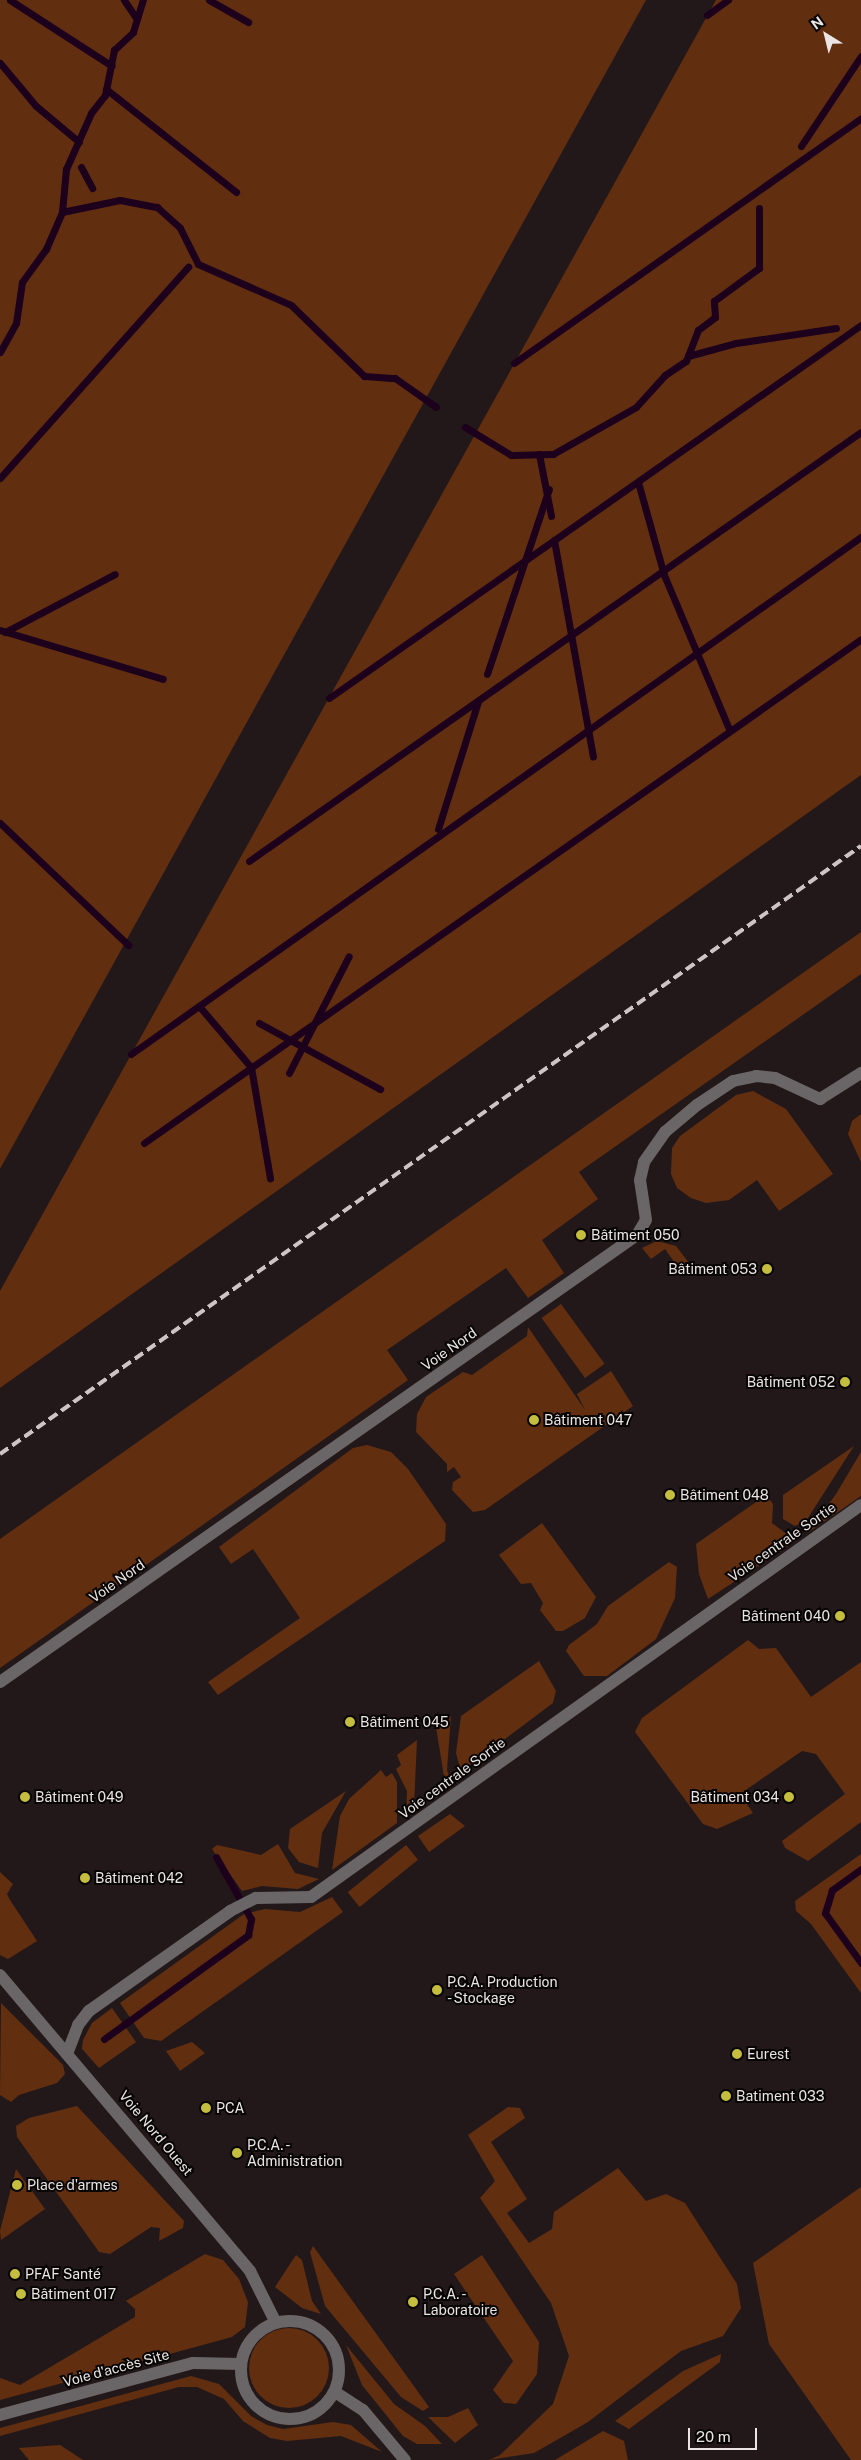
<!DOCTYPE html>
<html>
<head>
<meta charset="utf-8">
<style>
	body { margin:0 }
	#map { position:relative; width:861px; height:2460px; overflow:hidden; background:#221819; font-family:"Public Sans",sans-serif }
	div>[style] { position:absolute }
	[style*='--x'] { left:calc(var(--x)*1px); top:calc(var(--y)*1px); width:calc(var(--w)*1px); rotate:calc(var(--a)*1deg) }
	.green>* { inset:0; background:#622e10; transform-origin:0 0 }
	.round { border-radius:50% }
	.stream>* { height:7px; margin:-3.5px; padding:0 3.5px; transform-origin:3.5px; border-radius:3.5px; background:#1c001c }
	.street>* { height:12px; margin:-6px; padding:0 6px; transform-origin:6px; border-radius:6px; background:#6a6567 }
	.street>.ring { margin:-6px; padding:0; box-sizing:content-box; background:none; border:12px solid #6a6567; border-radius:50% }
	.rail>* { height:4px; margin-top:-2px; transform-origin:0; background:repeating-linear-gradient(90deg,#ccc4c5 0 10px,transparent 0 15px) }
	.dots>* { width:14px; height:14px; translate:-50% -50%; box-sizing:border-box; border:2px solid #080505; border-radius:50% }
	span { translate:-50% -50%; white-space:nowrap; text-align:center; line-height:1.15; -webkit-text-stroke:4px #080505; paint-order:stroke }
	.poi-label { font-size:14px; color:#ece5e6 }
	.left { translate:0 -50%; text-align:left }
	.right { translate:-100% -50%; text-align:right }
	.street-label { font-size:14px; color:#ece5e6 }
	.north { position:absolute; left:801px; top:10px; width:50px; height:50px; -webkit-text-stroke:4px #080505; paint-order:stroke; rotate:324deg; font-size:14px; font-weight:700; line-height:20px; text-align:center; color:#ece5e6 }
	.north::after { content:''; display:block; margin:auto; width:18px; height:22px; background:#ece5e6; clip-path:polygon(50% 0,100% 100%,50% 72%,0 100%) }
	.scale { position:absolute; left:688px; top:2428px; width:69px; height:22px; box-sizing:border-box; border:2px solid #ece5e6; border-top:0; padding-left:6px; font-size:15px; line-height:18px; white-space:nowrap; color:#ece5e6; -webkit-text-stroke:4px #080505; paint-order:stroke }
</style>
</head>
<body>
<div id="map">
	<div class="green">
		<div style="clip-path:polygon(0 0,646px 0,0 1169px)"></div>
		<div style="clip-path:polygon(716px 0,861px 0,861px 775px,0 1388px,0 1291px)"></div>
		<div style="clip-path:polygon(861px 932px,861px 974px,579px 1172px,598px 1199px,542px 1240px,564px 1273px,528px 1298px,506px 1268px,387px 1350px,408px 1380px,0 1668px,0 1539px)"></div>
		<div style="clip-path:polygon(753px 1091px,786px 1109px,833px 1174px,779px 1211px,757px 1180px,729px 1200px,706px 1203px,691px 1198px,677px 1188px,671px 1174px,672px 1148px,680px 1136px,736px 1095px)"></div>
		<div style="clip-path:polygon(861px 1114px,861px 1162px,848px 1134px,852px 1121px)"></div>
		<div style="clip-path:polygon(657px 1241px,676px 1246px,689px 1263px,680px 1270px,665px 1249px,651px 1259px,642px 1248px)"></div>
		<div style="left:561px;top:1304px;width:74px;height:24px;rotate:54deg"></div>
		<div style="clip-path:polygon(528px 1327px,585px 1410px,577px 1394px,611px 1371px,633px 1406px,485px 1510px,473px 1512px,452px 1490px,453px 1482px,461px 1477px,454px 1467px,447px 1472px,447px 1464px,416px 1432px,417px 1414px,426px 1397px,463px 1372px,472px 1375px,527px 1336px)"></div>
		<div style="clip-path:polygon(367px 1445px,391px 1452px,408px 1469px,446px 1524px,445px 1541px,218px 1695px,208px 1682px,300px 1618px,253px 1549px,231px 1564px,219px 1547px,353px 1448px)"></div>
		<div style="clip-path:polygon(854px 1446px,806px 1521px,795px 1526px,783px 1519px,783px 1495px)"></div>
		<div style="clip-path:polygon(861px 1452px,861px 1496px,809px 1532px,836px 1494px)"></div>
		<div style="clip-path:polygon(766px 1495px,773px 1504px,772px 1523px,796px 1541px,708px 1599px,699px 1574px,696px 1544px)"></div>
		<div style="clip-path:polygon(542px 1523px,596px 1597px,585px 1618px,563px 1631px,556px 1631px,540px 1610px,543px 1603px,531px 1583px,521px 1584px,499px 1555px)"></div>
		<div style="clip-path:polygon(669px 1562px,677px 1567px,675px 1598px,656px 1639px,607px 1676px,584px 1676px,566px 1651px,569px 1645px,597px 1624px,608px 1606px)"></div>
		<div style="clip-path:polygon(748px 1640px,759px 1649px,776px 1648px,811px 1697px,861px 1662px,861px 1822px,808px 1861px,785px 1848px,782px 1841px,845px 1794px,816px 1754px,802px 1751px,740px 1794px,753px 1813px,717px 1829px,703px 1824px,635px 1732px,642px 1718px)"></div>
		<div style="clip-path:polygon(539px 1661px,556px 1691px,553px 1703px,461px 1772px,456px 1753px,461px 1716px)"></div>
		<div style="clip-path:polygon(451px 1716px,447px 1770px,452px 1785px,446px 1789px,436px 1727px)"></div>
		<div style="clip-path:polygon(417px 1740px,414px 1807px,406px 1818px,407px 1791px,396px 1769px,401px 1765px,397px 1755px)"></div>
		<div style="clip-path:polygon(381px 1770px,386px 1777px,392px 1773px,397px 1782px,397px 1823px,332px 1870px,340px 1816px,349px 1799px)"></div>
		<div style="clip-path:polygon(346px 1791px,322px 1833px,318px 1868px,299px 1862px,288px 1848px,290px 1829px)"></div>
		<div style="clip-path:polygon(450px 1814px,465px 1826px,429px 1852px,418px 1836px)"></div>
		<div style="clip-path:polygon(278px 1844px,295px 1873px,319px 1879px,298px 1889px,262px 1886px,242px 1891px,212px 1849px,217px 1845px,261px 1855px)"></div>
		<div style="left:406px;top:1845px;width:19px;height:75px;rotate:51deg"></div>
		<div style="clip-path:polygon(861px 1854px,861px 1993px,811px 1924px,796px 1911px,795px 1901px)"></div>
		<div style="clip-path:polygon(0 1872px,13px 1884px,7px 1894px,10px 1900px,37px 1941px,8px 1959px,0 1955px)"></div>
		<div style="clip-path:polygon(332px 1897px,343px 1912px,161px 2041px,144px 2038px,120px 2003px,244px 1914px,265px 1909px,300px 1912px)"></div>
		<div style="clip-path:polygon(1px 2003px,63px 2065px,65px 2074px,57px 2083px,19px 2095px,11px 2102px,0 2095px)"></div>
		<div style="clip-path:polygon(112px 2008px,136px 2042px,99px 2068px,82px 2049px,83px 2040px,92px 2023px)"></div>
		<div style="clip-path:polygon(192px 2042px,205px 2053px,180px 2071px,166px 2051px)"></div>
		<div style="clip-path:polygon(77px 2106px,184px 2221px,183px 2228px,159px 2241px,160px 2228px,151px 2227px,110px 2254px,99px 2252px,17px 2137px,16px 2126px,29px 2118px)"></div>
		<div style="clip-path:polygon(508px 2107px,520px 2108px,525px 2118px,491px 2142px,527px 2199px,507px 2213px,529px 2243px,552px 2229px,554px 2212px,618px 2168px,646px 2201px,666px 2194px,685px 2203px,737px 2284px,741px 2308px,723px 2336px,681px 2351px,588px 2422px,534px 2453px,489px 2460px,500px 2455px,553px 2404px,569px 2356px,551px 2303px,480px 2198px,495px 2181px,468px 2135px)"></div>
		<div style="clip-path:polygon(16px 2169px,45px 2209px,1px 2240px,0 2231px)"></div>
		<div style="clip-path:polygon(861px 2187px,861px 2460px,851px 2460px,769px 2344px,753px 2263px)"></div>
		<div style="clip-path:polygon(313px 2246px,429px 2407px,423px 2411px,401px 2397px,325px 2306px,310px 2252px)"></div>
		<div style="clip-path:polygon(205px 2254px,223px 2260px,239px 2279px,248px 2302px,245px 2327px,232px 2337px,0 2400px,0 2378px,20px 2385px,135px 2317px,135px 2309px,126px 2301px)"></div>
		<div style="clip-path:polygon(296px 2255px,302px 2260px,312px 2301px,321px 2314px,302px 2308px,275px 2287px)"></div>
		<div style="clip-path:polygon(482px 2255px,539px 2342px,537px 2374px,516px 2404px,504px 2403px,493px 2390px,513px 2361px,454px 2274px)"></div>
		<div class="round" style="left:249px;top:2328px;width:80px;height:80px"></div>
		<div style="clip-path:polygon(346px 2345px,394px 2404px,425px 2426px,442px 2444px,417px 2444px,403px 2436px,362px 2385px)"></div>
		<div style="clip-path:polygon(721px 2354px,720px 2362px,629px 2429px,615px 2421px,683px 2371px)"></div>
		<div style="clip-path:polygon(191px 2376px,219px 2384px,251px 2416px,267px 2425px,283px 2429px,333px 2422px,351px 2425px,382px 2452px,341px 2436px,287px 2441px,270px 2438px,243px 2421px,224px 2399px,197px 2387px,179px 2387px,0 2436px,0 2428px)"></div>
		<div style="clip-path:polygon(468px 2408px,478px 2425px,455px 2443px,428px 2417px,448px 2417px)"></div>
		<div style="clip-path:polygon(603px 2431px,624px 2441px,628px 2460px,555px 2460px)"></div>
		<div style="clip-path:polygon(60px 2445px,83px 2460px,29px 2460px,19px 2448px)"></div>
	</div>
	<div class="stream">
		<div style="--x:10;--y:0;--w:121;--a:32.9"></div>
		<div style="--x:124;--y:0;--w:23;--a:56"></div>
		<div style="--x:209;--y:0;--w:45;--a:29.4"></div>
		<div style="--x:707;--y:15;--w:26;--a:-36"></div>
		<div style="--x:0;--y:63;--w:56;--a:50.1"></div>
		<div style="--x:36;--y:106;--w:56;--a:39.9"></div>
		<div style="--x:106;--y:89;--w:166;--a:38.4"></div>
		<div style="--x:801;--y:146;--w:108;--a:-56.3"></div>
		<div style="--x:81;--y:167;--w:24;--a:62"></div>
		<div style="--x:62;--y:212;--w:59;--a:-11.7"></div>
		<div style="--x:120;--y:200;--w:38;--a:11"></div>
		<div style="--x:157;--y:207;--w:31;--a:42"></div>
		<div style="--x:180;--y:228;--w:40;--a:63.4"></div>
		<div style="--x:198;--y:264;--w:102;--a:23.8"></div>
		<div style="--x:291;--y:305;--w:102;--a:44.2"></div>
		<div style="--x:364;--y:376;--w:31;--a:4"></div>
		<div style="--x:395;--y:378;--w:50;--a:35.3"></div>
		<div style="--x:0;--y:352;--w:33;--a:-61"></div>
		<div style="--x:16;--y:323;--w:41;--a:-81.7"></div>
		<div style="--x:22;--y:282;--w:41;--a:-54"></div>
		<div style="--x:46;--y:249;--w:40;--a:-66.6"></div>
		<div style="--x:62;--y:212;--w:43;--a:-84.7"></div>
		<div style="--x:66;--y:169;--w:61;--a:-65.9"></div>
		<div style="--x:91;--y:113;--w:23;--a:-52"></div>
		<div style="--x:105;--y:95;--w:46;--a:-78.7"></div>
		<div style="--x:114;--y:50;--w:26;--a:-43"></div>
		<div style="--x:133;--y:32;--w:34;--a:-73"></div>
		<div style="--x:688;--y:356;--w:50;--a:-15.2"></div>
		<div style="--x:736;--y:343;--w:101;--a:-8.5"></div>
		<div style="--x:514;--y:363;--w:425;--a:-35.2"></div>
		<div style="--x:465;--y:427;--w:54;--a:31.3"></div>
		<div style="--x:511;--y:455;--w:42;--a:-1.4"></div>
		<div style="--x:553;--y:454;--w:95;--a:-29.5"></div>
		<div style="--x:636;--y:407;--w:43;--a:-47.8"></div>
		<div style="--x:665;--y:375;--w:25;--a:-34"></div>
		<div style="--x:686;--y:361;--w:33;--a:-69"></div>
		<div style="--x:698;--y:330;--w:21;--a:-37"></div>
		<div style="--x:715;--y:317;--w:16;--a:-94"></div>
		<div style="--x:714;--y:301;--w:56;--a:-36.3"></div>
		<div style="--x:759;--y:268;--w:60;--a:-90"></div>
		<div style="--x:539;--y:454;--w:63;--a:79"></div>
		<div style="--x:0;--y:478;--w:283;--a:-48.3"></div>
		<div style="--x:638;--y:482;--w:97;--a:74.4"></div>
		<div style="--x:664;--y:575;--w:169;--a:67.1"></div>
		<div style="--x:554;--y:540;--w:220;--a:79.8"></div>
		<div style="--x:0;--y:630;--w:170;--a:16.7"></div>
		<div style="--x:5;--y:632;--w:124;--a:-27.8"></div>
		<div style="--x:487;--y:674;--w:195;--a:-71.5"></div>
		<div style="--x:329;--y:698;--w:650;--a:-35.04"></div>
		<div style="--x:0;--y:823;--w:177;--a:43.6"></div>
		<div style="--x:438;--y:829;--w:134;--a:-72.6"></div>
		<div style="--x:249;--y:861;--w:747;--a:-35.03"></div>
		<div style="--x:199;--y:1006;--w:80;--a:49.6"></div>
		<div style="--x:251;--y:1067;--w:113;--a:80.3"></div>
		<div style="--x:259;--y:1023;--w:138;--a:28.6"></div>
		<div style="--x:131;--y:1054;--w:895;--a:-35.31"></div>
		<div style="--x:289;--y:1073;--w:131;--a:-62.9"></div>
		<div style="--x:144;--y:1143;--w:876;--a:-35.1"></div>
		<div style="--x:861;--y:1869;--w:36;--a:144"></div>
		<div style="--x:832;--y:1890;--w:24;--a:107"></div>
		<div style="--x:825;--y:1913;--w:62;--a:54.2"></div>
		<div style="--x:104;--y:2039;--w:178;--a:-35.8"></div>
		<div style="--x:248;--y:1935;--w:16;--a:-79"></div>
		<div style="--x:251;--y:1919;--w:71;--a:-119.4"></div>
	</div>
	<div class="street">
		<div style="--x:0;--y:1682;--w:778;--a:-35.06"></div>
		<div style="--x:637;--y:1235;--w:17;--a:-59"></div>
		<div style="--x:646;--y:1220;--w:40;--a:-98.5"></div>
		<div style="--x:640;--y:1180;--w:18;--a:-77"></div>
		<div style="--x:644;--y:1162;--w:37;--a:-55"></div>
		<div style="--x:665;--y:1132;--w:42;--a:-40.2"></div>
		<div style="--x:697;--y:1105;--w:43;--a:-33.7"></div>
		<div style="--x:733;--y:1081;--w:24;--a:-12"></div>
		<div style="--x:756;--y:1076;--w:19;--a:6"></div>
		<div style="--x:775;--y:1078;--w:50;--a:25"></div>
		<div style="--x:820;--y:1099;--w:49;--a:-32.4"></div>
		<div style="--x:0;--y:1975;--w:387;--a:49.8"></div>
		<div style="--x:250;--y:2271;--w:56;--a:63.4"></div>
		<div style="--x:67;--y:2054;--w:31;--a:-69"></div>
		<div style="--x:78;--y:2025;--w:18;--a:-52"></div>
		<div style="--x:89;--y:2011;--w:173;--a:-35.3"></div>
		<div style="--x:230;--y:1911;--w:29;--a:-27"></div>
		<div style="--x:256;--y:1898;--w:55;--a:-1"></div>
		<div style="--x:311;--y:1897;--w:675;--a:-35.48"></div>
		<div class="ring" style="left:241px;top:2321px;width:86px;height:86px"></div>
		<div style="--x:335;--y:2392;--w:33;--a:33"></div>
		<div style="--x:363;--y:2410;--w:65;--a:50"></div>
		<div style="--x:0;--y:2415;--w:200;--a:-15.1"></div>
		<div style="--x:193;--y:2363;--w:48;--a:1.2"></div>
	</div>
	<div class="rail">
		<div style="--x:0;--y:1454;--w:1054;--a:-35.23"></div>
	</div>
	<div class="dots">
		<div style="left:581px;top:1235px;background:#c4bd3e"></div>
		<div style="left:767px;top:1269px;background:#c4bd3e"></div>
		<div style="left:845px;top:1382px;background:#c4bd3e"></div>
		<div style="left:534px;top:1420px;background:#c4bd3e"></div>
		<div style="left:670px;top:1495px;background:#c4bd3e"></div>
		<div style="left:840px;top:1616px;background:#c4bd3e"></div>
		<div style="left:350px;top:1722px;background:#c4bd3e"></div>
		<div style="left:25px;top:1797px;background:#c4bd3e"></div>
		<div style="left:789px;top:1797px;background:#c4bd3e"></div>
		<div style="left:85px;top:1878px;background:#c4bd3e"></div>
		<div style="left:437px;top:1990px;background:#c4bd3e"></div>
		<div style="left:737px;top:2054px;background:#c4bd3e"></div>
		<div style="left:726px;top:2096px;background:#c4bd3e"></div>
		<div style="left:206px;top:2108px;background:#c4bd3e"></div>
		<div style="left:237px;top:2153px;background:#c4bd3e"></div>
		<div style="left:17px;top:2185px;background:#c4bd3e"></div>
		<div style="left:15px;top:2274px;background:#c4bd3e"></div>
		<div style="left:21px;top:2294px;background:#c4bd3e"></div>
		<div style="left:413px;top:2302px;background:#c4bd3e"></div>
	</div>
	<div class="poi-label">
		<span class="left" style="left:591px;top:1235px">Bâtiment 050</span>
		<span class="right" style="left:757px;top:1269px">Bâtiment 053</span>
		<span class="right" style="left:835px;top:1382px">Bâtiment 052</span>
		<span class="left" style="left:544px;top:1420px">Bâtiment 047</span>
		<span class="left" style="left:680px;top:1495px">Bâtiment 048</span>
		<span class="right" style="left:830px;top:1616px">Bâtiment 040</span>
		<span class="left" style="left:360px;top:1722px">Bâtiment 045</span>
		<span class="left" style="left:35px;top:1797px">Bâtiment 049</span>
		<span class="right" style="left:779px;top:1797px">Bâtiment 034</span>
		<span class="left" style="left:95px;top:1878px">Bâtiment 042</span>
		<span class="left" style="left:447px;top:1990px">P.C.A. Production<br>- Stockage</span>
		<span class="left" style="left:747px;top:2054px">Eurest</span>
		<span class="left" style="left:736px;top:2096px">Batiment 033</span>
		<span class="left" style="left:216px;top:2108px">PCA</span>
		<span class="left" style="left:247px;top:2153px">P.C.A. -<br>Administration</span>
		<span class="left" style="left:27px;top:2185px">Place d'armes</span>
		<span class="left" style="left:25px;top:2274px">PFAF Santé</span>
		<span class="left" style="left:31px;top:2294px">Bâtiment 017</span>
		<span class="left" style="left:423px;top:2302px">P.C.A. -<br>Laboratoire</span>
	</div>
	<div class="street-label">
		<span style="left:449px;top:1349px;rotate:-35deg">Voie Nord</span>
		<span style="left:782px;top:1542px;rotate:-35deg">Voie centrale Sortie</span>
		<span style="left:117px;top:1581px;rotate:-35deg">Voie Nord</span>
		<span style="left:452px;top:1778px;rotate:-36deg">Voie centrale Sortie</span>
		<span style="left:156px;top:2133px;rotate:50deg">Voie Nord Ouest</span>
		<span style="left:116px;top:2368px;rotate:-15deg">Voie d'accès Site</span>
	</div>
	<div class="north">N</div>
	<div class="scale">20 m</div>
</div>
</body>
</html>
